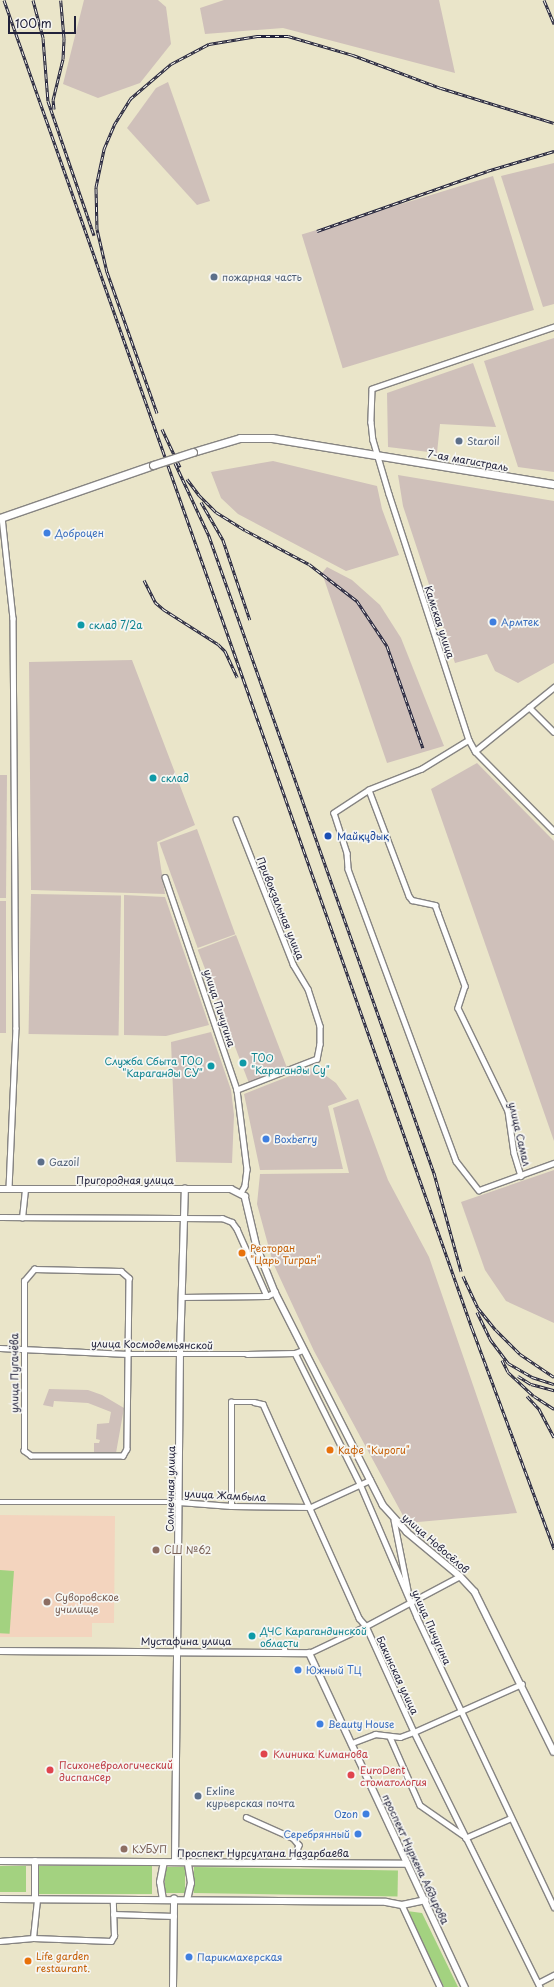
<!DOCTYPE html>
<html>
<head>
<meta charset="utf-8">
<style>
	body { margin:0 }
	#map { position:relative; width:554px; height:1987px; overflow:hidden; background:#eae5c9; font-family:"Playpen Sans",sans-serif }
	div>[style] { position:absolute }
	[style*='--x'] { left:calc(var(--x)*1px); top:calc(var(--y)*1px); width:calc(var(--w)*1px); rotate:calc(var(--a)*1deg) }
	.built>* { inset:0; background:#f3d4be }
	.industrial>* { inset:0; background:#cfc0ba; transform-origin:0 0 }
	.green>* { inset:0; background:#a3d280; transform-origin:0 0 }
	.roads { filter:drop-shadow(1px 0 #868482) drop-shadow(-1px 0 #868482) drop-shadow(0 1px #868482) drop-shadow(0 -1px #868482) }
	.minor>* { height:4.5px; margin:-2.25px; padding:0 2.25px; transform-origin:2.25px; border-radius:2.25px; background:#fff }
	.tertiary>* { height:5.5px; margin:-2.75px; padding:0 2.75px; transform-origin:2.75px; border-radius:2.75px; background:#fff }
	.secondary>* { height:6px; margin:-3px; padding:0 3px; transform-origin:3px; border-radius:3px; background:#fff }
	.primary>* { height:7px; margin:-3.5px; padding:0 3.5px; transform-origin:3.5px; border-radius:3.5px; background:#fff }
	.rail>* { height:3px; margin-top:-1.5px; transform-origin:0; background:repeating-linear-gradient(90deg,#f6f6f2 0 4.5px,#22223b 0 9px); box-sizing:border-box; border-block:1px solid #22223b }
	.bridges { filter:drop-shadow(1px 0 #868482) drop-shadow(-1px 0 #868482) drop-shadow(0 1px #868482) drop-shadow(0 -1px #868482) }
	.primary-bridge>* { height:7px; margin:-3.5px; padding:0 3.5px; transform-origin:3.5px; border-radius:3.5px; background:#fff }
	.dots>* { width:11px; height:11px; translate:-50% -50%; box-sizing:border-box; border:2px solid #f6f6f2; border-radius:50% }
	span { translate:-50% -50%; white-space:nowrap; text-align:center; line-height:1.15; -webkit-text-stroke:3.5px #f6f6f2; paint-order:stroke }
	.service-label { font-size:10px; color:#4e5e75 }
	.left { translate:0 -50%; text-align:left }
	.street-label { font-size:10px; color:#22223b }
	.shop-label { font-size:10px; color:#366cbe }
	.right { translate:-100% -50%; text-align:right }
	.culture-label { font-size:10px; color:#0d838f }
	.transit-label { font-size:10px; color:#164399 }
	.food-label { font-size:10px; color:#c56008 }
	.education-label { font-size:10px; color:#785e54 }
	.health-label { font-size:10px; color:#be3a42 }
	.scale { position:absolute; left:8px; top:16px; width:68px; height:18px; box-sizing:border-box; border:2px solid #22223b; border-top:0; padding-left:5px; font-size:12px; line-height:14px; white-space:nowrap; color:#22223b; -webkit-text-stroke:3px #f6f6f2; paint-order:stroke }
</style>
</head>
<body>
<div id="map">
	<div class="built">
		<div style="clip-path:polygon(0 1515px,115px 1516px,114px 1623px,92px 1623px,92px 1637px,0 1637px)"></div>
	</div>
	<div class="industrial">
		<div style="clip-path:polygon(84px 0,158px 0,166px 7px,171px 44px,140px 83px,98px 98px,63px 84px)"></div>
		<div style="clip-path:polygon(224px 0,439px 0,455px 73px,283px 28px,205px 34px,200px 8px)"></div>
		<div style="clip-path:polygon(168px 82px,210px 201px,197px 205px,127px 128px,156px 88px)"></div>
		<div style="clip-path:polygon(554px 163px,554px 304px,543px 307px,501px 176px)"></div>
		<div style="left:493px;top:176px;width:140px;height:200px;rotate:73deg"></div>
		<div style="clip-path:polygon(554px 338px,554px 472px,518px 467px,484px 361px)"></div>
		<div style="clip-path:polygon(473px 363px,496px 427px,440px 424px,437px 453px,388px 447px,387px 393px)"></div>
		<div style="clip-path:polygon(273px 461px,377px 486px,382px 509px,399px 555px,346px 571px,238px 514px,221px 498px,211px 472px)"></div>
		<div style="clip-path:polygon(398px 475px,554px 501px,554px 663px,518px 683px,495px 671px,487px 654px,455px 663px,403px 506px)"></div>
		<div style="clip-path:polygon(327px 567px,352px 580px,380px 605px,401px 638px,444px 746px,387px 763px,322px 573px)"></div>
		<div style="clip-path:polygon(132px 660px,195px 825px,157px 842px,165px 894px,31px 890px,29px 662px)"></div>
		<div style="clip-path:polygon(477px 763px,554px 841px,554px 1141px,431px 789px)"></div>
		<div style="clip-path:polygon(0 775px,7px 775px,6px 898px,0 898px)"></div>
		<div style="left:197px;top:829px;width:112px;height:40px;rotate:70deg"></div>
		<div style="left:31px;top:894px;width:90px;height:140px;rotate:1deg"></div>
		<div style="clip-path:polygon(124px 895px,165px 897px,209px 1025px,166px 1036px,124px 1035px)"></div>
		<div style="left:0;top:901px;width:6px;height:132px"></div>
		<div style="left:236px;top:935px;width:142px;height:41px;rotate:69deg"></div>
		<div style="clip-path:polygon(211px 1032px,231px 1090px,234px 1115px,232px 1163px,176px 1162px,171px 1042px)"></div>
		<div style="clip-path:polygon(310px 1068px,321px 1072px,336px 1083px,347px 1099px,328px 1106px,343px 1169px,260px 1170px,244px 1094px)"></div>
		<div style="clip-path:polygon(358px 1099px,388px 1180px,429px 1257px,517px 1513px,407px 1523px,314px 1351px,273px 1263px,257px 1204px,260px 1174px,349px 1173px,333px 1108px)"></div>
		<div style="clip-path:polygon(554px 1170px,554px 1323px,506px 1301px,485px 1270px,461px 1202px)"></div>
		<div style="clip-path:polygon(49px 1389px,88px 1390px,102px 1395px,124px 1408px,116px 1453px,94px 1453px,94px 1443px,99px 1443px,100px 1440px,96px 1439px,97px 1424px,109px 1423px,111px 1412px,88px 1403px,54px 1401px,53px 1407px,43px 1405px)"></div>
	</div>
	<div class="green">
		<div style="left:0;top:1570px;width:14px;height:63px;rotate:4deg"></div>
		<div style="left:0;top:1866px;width:26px;height:26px"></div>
		<div style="left:38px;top:1866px;width:114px;height:28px"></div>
		<div style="left:165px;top:1867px;width:20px;height:26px"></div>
		<div style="left:194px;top:1867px;width:204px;height:26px;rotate:1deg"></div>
		<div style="clip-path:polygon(407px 1911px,422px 1913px,458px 1987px,444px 1987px)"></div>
	</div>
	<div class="roads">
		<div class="minor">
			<div style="--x:554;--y:327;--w:192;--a:161.2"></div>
			<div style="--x:372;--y:389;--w:33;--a:92"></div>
			<div style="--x:371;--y:422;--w:18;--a:84"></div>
			<div style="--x:373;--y:440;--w:56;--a:73.5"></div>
			<div style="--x:389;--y:494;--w:259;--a:72"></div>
			<div style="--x:469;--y:740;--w:13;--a:61"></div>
			<div style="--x:475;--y:751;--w:112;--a:45.4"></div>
			<div style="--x:2;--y:517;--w:102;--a:83.8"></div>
			<div style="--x:13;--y:618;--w:410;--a:89.6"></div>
			<div style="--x:16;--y:1028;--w:161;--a:92.5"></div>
			<div style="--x:529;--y:707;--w:35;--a:45"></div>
			<div style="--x:469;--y:740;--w:55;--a:148.3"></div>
			<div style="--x:422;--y:769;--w:57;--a:158.4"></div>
			<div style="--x:369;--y:790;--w:113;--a:69.3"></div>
			<div style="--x:409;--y:896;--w:5;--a:53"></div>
			<div style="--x:412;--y:900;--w:24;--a:12"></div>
			<div style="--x:435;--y:905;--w:9;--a:69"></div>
			<div style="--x:438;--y:913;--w:78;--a:69.7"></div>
			<div style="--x:465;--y:986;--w:23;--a:108"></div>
			<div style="--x:458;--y:1008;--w:114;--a:64.1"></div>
			<div style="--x:508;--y:1111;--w:42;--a:81.9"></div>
			<div style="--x:514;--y:1153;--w:24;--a:73"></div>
			<div style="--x:475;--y:751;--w:102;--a:-39"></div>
			<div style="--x:369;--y:790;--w:42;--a:146.7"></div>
			<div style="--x:334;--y:813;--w:42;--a:72"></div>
			<div style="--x:347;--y:853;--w:16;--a:86"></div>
			<div style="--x:348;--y:869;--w:311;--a:69.7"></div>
			<div style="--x:456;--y:1161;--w:37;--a:52"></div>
			<div style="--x:479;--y:1190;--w:80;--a:-19.8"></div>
			<div style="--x:236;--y:819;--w:156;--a:68.5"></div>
			<div style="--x:293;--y:964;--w:29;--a:59"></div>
			<div style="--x:308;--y:989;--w:39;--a:72"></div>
			<div style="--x:320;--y:1026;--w:18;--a:90"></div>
			<div style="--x:320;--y:1044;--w:15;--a:101"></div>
			<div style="--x:317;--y:1059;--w:86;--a:158.8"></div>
			<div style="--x:165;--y:877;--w:225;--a:71.3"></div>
			<div style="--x:237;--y:1090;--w:80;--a:82.8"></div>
			<div style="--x:247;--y:1169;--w:17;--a:97"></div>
			<div style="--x:245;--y:1186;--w:8;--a:120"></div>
			<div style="--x:0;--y:1217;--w:222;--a:0.3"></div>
			<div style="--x:222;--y:1218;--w:11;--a:22"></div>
			<div style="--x:232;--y:1222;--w:9;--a:54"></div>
			<div style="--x:237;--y:1229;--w:73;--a:65.9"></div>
			<div style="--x:22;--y:1218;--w:29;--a:-84"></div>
			<div style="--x:34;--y:1269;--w:87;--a:1.3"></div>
			<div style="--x:121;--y:1271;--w:11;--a:41"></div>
			<div style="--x:129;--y:1278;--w:171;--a:90.7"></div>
			<div style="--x:127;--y:1449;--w:8;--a:120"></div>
			<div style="--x:123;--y:1456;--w:92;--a:180"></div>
			<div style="--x:31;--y:1456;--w:9;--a:-144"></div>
			<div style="--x:24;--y:1451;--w:170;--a:-90"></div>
			<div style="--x:24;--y:1281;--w:16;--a:-50"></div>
			<div style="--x:181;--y:1297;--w:86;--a:-0.7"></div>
			<div style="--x:267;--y:1296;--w:9;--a:-27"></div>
			<div style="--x:0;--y:1348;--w:128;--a:2.7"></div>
			<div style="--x:128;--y:1354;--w:119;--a:0"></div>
			<div style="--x:247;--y:1354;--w:48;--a:-1.2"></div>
			<div style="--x:295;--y:1353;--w:9;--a:-21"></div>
			<div style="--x:295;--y:1353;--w:146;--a:63.6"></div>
			<div style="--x:360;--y:1484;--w:145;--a:66.8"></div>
			<div style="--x:417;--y:1617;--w:321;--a:64.7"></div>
			<div style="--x:0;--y:1502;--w:179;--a:0"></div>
			<div style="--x:179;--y:1502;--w:52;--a:4.4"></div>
			<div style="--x:231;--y:1506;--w:80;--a:0.7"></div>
			<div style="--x:311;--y:1507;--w:65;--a:-24.6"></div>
			<div style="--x:231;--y:1506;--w:104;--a:-90"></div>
			<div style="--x:231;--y:1402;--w:23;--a:0"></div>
			<div style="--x:254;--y:1402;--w:9;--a:13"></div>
			<div style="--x:263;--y:1404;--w:235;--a:65.8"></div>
			<div style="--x:359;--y:1618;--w:11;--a:49"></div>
			<div style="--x:366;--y:1626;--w:116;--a:65.6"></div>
			<div style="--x:414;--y:1732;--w:284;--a:63.7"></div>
			<div style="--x:394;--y:1520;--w:71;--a:78.7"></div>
			<div style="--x:284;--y:1644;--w:8;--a:83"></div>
			<div style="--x:309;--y:1653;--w:63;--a:-25.3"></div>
			<div style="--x:366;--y:1626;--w:106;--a:-28"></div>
			<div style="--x:390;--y:1737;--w:74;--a:66.2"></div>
			<div style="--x:420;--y:1805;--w:52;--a:34.9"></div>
			<div style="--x:352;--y:1743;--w:25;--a:-21"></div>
			<div style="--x:375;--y:1734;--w:25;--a:7"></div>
			<div style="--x:400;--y:1737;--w:15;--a:-20"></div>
			<div style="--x:414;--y:1732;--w:118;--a:-24"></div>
			<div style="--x:246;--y:1817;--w:51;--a:24.1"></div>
			<div style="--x:293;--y:1838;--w:9;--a:49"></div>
			<div style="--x:299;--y:1845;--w:18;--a:109"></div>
			<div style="--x:465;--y:1838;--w:50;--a:-23.5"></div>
			<div style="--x:402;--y:1905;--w:90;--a:65.1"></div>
			<div style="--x:113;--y:1914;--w:61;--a:1.9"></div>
			<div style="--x:33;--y:1938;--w:78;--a:2.2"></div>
			<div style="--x:111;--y:1941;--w:6;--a:-59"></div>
			<div style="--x:114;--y:1936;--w:36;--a:-92"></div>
			<div style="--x:0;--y:1941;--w:33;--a:-5"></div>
			<div style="--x:33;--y:1938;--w:39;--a:-84"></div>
			<div style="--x:538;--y:1983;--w:18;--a:-27"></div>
		</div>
		<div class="tertiary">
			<div style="--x:0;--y:1189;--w:231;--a:0"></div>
			<div style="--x:231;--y:1189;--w:16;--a:27"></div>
			<div style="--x:245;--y:1196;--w:52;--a:76.8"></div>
			<div style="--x:257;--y:1247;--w:48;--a:68.2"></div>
			<div style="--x:275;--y:1292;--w:239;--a:63.1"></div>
			<div style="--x:383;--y:1505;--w:36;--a:48"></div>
			<div style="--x:407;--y:1532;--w:69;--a:39.7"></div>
			<div style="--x:460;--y:1576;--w:22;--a:47"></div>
			<div style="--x:475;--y:1592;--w:178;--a:63.7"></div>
			<div style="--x:175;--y:1862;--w:509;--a:-89.44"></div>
			<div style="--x:180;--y:1353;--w:164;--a:-88.3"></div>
			<div style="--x:173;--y:1987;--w:88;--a:-89.3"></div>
		</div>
		<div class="secondary">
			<div style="--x:0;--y:1651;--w:309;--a:0.4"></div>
			<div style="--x:309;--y:1653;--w:369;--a:65"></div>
			<div style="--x:0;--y:1861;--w:407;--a:0.4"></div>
			<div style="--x:0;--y:1899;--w:386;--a:0.4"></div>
			<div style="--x:386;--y:1902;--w:16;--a:11"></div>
			<div style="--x:402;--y:1905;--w:24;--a:-12"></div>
			<div style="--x:35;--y:1899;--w:38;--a:-90"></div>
			<div style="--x:163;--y:1900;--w:18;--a:-99"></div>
			<div style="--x:160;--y:1882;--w:20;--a:-79"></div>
			<div style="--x:187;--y:1900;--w:17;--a:-77"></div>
			<div style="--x:191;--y:1883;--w:20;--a:-99"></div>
		</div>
		<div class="primary">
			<div style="--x:193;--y:452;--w:49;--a:-16.6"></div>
			<div style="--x:240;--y:438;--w:32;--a:0"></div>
			<div style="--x:272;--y:438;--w:286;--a:9.3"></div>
			<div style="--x:0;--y:518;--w:162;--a:-19.1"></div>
		</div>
	</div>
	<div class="rail">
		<div style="--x:4;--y:0;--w:1408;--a:70.59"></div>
		<div style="--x:472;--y:1328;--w:236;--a:69.6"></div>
		<div style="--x:33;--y:0;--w:39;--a:75"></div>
		<div style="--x:43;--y:38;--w:63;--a:85.5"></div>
		<div style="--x:48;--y:101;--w:142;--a:71.1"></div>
		<div style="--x:544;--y:0;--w:26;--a:67"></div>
		<div style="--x:54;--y:109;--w:9;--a:-96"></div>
		<div style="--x:53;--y:100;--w:42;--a:-76.3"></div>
		<div style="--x:63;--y:59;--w:21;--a:-87"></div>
		<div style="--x:64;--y:38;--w:38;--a:-95"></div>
		<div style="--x:317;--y:231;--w:180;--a:-19.4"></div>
		<div style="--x:487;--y:171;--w:70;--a:-16.6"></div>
		<div style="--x:157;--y:413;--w:150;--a:-109.5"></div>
		<div style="--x:107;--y:272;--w:44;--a:-103.1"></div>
		<div style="--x:97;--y:229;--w:42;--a:-91.4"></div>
		<div style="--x:96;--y:187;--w:39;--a:-78"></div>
		<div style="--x:104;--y:149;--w:26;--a:-67"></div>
		<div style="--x:114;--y:125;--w:31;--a:-58"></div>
		<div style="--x:130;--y:99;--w:54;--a:-40.5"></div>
		<div style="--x:171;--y:64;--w:43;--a:-27.8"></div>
		<div style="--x:209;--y:44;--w:49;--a:-9.5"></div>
		<div style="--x:257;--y:36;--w:31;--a:0"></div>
		<div style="--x:288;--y:36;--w:68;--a:16.3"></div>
		<div style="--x:353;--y:55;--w:94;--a:20.6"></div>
		<div style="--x:441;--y:88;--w:118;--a:17.2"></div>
		<div style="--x:162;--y:429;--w:42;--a:64.7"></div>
		<div style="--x:175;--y:463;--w:81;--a:65"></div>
		<div style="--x:209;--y:536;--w:676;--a:70.55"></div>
		<div style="--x:434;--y:1173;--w:102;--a:74.6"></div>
		<div style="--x:187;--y:479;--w:20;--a:53"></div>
		<div style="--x:199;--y:495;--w:24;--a:45"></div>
		<div style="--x:216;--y:512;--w:34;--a:32"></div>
		<div style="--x:245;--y:530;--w:72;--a:28"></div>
		<div style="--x:309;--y:564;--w:61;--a:37.6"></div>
		<div style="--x:357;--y:601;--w:54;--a:56.3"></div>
		<div style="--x:387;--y:646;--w:108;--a:70.6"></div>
		<div style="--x:201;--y:502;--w:44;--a:59.9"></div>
		<div style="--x:223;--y:540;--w:84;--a:71.4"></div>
		<div style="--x:144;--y:580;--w:25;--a:63"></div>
		<div style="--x:155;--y:602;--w:11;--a:41"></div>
		<div style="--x:163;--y:609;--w:65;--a:32.5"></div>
		<div style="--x:218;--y:644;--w:10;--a:45"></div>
		<div style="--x:225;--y:651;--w:29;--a:65"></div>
		<div style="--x:463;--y:1276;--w:35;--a:65"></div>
		<div style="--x:478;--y:1308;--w:28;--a:51"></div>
		<div style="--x:496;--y:1330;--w:34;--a:45"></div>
		<div style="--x:520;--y:1354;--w:41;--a:34.1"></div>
		<div style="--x:477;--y:1312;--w:30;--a:64"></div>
		<div style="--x:490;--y:1339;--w:30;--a:53"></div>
		<div style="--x:508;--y:1363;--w:28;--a:30"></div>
		<div style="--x:532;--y:1377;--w:23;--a:18"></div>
		<div style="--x:502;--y:1360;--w:13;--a:63"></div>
		<div style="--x:508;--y:1372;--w:35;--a:43"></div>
		<div style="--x:534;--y:1396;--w:24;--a:33"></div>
		<div style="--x:518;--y:1376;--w:15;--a:32"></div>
		<div style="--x:531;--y:1384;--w:24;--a:15"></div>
		<div style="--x:527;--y:1396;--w:18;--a:47"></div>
		<div style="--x:539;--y:1409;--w:32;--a:62"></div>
	</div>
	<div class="bridges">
		<div class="primary-bridge">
			<div style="--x:153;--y:465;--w:42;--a:-18"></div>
		</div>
	</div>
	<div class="dots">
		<div style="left:214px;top:277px;background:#5c6f8a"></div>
		<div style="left:459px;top:441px;background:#5c6f8a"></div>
		<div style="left:47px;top:533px;background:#3f7fe0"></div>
		<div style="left:493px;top:622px;background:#3f7fe0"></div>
		<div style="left:81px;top:625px;background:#0f9aa8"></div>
		<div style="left:153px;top:778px;background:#0f9aa8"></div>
		<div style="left:328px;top:836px;background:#1a4fb4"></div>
		<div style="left:243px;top:1063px;background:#0f9aa8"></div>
		<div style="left:211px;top:1066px;background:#0f9aa8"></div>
		<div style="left:266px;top:1139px;background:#3f7fe0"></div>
		<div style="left:41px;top:1162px;background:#5c6f8a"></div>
		<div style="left:242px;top:1253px;background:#e8710a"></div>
		<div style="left:330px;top:1450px;background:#e8710a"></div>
		<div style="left:156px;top:1550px;background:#8d6e63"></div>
		<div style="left:47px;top:1602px;background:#8d6e63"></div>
		<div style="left:252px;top:1636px;background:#0f9aa8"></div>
		<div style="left:298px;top:1670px;background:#3f7fe0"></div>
		<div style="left:320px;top:1724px;background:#3f7fe0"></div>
		<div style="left:264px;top:1754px;background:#e0444e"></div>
		<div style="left:50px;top:1770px;background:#e0444e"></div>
		<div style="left:351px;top:1775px;background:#e0444e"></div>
		<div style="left:198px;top:1796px;background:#5c6f8a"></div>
		<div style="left:366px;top:1814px;background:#3f7fe0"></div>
		<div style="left:358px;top:1834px;background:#3f7fe0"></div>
		<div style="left:124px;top:1849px;background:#8d6e63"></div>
		<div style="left:189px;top:1957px;background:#3f7fe0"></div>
		<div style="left:28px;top:1961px;background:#e8710a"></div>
	</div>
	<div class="service-label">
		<span class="left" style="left:222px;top:277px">пожарная часть</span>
		<span class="left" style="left:467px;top:441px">Staroil</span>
		<span class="left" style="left:49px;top:1162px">Gazoil</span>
		<span class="left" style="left:206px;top:1796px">Exline<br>курьерская почта</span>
	</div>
	<div class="street-label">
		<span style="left:468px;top:460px;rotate:10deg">7-ая магистраль</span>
		<span style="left:440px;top:622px;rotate:72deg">Камская улица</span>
		<span style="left:281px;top:908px;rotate:68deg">Привокзальная улица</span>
		<span style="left:220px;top:1008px;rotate:72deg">улица Пичугина</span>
		<span style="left:520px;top:1134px;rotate:77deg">улица Самал</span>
		<span style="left:125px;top:1180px">Пригородная улица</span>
		<span style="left:152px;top:1344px;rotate:1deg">улица Космодемьянской</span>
		<span style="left:14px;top:1373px;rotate:-90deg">улица Пугачёва</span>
		<span style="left:170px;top:1489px;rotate:-89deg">Солнечная улица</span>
		<span style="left:225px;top:1495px;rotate:3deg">улица Жамбыла</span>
		<span style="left:436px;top:1543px;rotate:41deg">улица Новосёлов</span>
		<span style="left:432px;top:1627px;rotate:66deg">улица Пичугина</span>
		<span style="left:186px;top:1641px">Мустафина улица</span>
		<span style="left:398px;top:1675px;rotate:65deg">Бакинская улица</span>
		<span style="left:263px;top:1853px">Проспект Нурсултана Назарбаева</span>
		<span style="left:416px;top:1859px;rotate:65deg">проспект Нуркена Абдирова</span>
	</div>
	<div class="shop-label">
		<span class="left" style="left:55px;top:533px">Доброцен</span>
		<span class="left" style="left:501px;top:622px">Армтек</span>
		<span class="left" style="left:274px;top:1139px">Boxberry</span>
		<span class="left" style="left:306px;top:1670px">Южный ТЦ</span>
		<span class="left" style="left:328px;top:1724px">Beauty House</span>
		<span class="right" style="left:358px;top:1814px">Ozon</span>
		<span class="right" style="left:350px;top:1834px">Серебрянный</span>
		<span class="left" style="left:197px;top:1957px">Парикмахерская</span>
	</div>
	<div class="culture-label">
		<span class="left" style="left:89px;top:625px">склад 7/2а</span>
		<span class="left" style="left:161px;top:778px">склад</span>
		<span class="left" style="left:251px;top:1063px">ТОО<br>"Караганды Су"</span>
		<span class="right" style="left:203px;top:1066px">Служба Сбыта ТОО<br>"Караганды СУ"</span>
		<span class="left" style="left:260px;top:1636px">ДЧС Карагандинской<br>области</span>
	</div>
	<div class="transit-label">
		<span class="left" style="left:337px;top:836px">Майқұдық</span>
	</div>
	<div class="food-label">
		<span class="left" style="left:250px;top:1253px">Ресторан<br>"Царь Тигран"</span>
		<span class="left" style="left:338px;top:1450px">Кафе "Кироги"</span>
		<span class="left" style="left:36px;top:1961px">Life garden<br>restaurant.</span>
	</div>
	<div class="education-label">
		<span class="left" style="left:164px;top:1550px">СШ №62</span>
		<span class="left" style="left:55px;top:1602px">Суворовское<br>училище</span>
		<span class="left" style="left:132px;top:1849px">КУБУП</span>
	</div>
	<div class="health-label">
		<span class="left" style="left:273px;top:1754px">Клиника Киманова</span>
		<span class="left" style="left:59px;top:1770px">Психоневрологический<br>диспансер</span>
		<span class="left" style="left:360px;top:1775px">EuroDent<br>стоматология</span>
	</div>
	<div class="scale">100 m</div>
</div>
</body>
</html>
